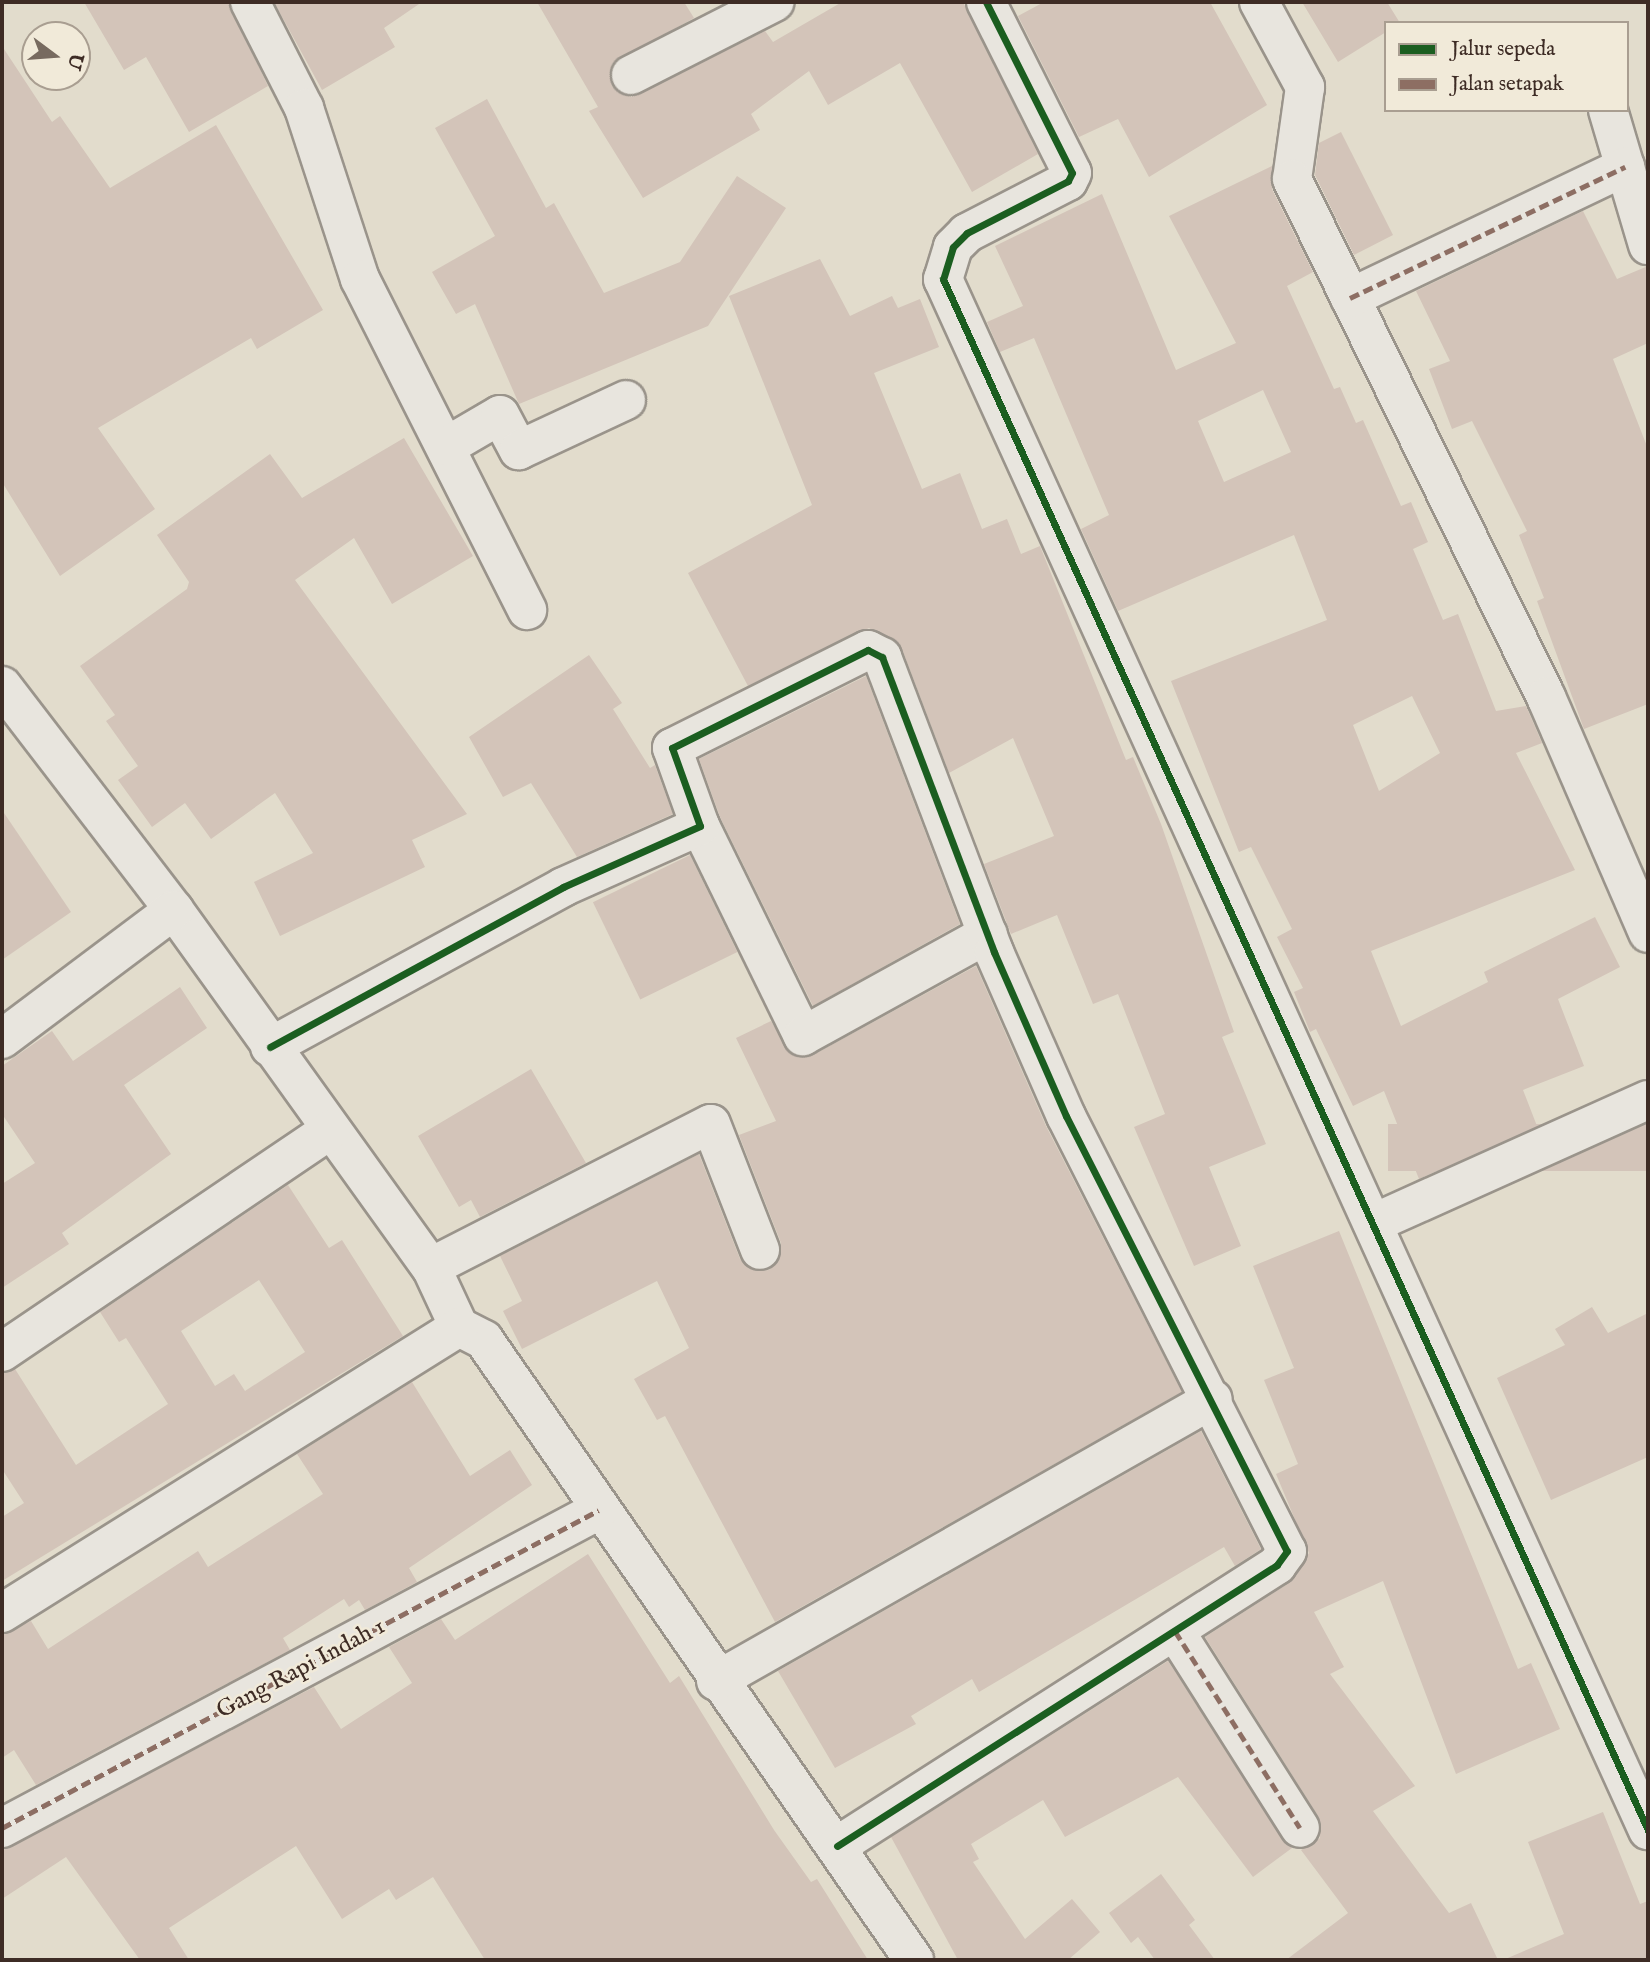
<!DOCTYPE html>
<html>
<head>
<meta charset="utf-8">
<style>
	body { margin:0 }
	#map { position:relative; width:1650px; height:1962px; overflow:hidden; background:#e2dccc; font-family:"IM FELL English",serif }
	div>[style] { position:absolute }
	[style*='--x'] { left:calc(var(--x)*1px); top:calc(var(--y)*1px); width:calc(var(--w)*1px); rotate:calc(var(--a)*1deg) }
	.building>* { inset:0; background:#d3c4b9; transform-origin:0 0 }
	.roads { filter:drop-shadow(2px 0 #9a948b) drop-shadow(-2px 0 #9a948b) drop-shadow(0 2px #9a948b) drop-shadow(0 -2px #9a948b) }
	.minor>* { height:38px; margin:-19px; padding:0 19px; transform-origin:19px; border-radius:19px; background:#e8e5de }
	.quiet>* { height:5px; margin-top:-2.5px; transform-origin:0; background:repeating-linear-gradient(90deg,#8d6e63 0 10px,transparent 0 15px) }
	.cycleway>* { height:7px; margin:-3.5px; padding:0 3.5px; transform-origin:3.5px; border-radius:3.5px; background:#1b5e20 }
	span { translate:-50% -50%; white-space:nowrap; text-align:center; line-height:1.15; -webkit-text-stroke:5px #f1ead9; paint-order:stroke }
	.street-label { font-size:24px; color:#3e2c25 }
	.frame { position:absolute; inset:0; border:4px solid #3e2c25; pointer-events:none }
	.legend { position:absolute; left:1384px; top:21px; width:245px; height:91px; box-sizing:border-box; background:#f1ead9; border:2px solid #a99e91; margin:0; padding:9px 12px; list-style:none; font-size:21px; color:#3e2c25 }
	.legend li { display:flex; align-items:center; gap:14px; height:35px }
	.legend b { width:35px; border:2px solid #a99e91 }
	.north { position:absolute; left:21px; top:21px; width:70px; height:70px; box-sizing:border-box; background:#f1ead9; border:2px solid #a99e91; border-radius:50%; rotate:106deg; font-size:19px; font-weight:700; line-height:28px; text-align:center; color:#3e2c25 }
	.north::after { content:''; display:block; margin:auto; width:24px; height:32px; background:#776a5f; clip-path:polygon(50% 0,100% 100%,50% 72%,0 100%) }
</style>
</head>
<body>
<div id="map">
	<div class="building">
		<div style="clip-path:polygon(84px 2px,228px 2px,268px 86px,189px 132px,146px 57px,124px 70px)"></div>
		<div style="clip-path:polygon(274px 2px,422px 2px,384px 28px,395px 47px,322px 90px)"></div>
		<div style="clip-path:polygon(537px 2px,684px 2px,694px 18px,612px 64px,612px 86px,631px 97px,765px 31px,773px 42px,842px 2px,963px 2px,1038px 154px,972px 192px,900px 63px,828px 105px,809px 71px,751px 114px,760px 130px,643px 198px,589px 111px,598px 107px)"></div>
		<div style="clip-path:polygon(1044px 2px,1210px 2px,1267px 105px,1149px 177px,1118px 119px,1079px 137px,1018px 16px)"></div>
		<div style="clip-path:polygon(1302px 2px,1387px 2px,1400px 23px,1386px 23px,1386px 32px,1338px 62px)"></div>
		<div style="clip-path:polygon(2px 46px,52px 122px,60px 116px,110px 188px,216px 125px,323px 310px,257px 349px,251px 338px,98px 428px,155px 509px,60px 576px,2px 482px)"></div>
		<div style="clip-path:polygon(487px 99px,546px 208px,554px 203px,604px 293px,680px 262px,737px 176px,786px 208px,708px 326px,519px 404px,475px 304px,456px 314px,432px 272px,495px 236px,435px 128px)"></div>
		<div style="clip-path:polygon(1341px 132px,1393px 235px,1354px 255px,1315px 175px,1319px 143px)"></div>
		<div style="clip-path:polygon(evenodd,1272px 166px,1272px 189px,1313px 272px,1287px 286px,1334px 389px,1340px 387px,1356px 423px,1363px 420px,1401px 506px,1411px 502px,1428px 542px,1413px 549px,1443px 620px,1458px 614px,1496px 711px,1526px 706px,1542px 743px,1516px 753px,1575px 870px,1371px 951px,1401px 1026px,1488px 982px,1484px 972px,1595px 917px,1620px 967px,1558px 999px,1584px 1066px,1523px 1090px,1537px 1126px,1419px 1179px,1384px 1091px,1353px 1106px,1316px 1029px,1310px 1032px,1294px 992px,1303px 988px,1277px 937px,1292px 929px,1251px 847px,1239px 852px,1171px 681px,1327px 620px,1294px 535px,1118px 611px,1081px 529px,1109px 515px,1034px 338px,1000px 352px,987px 322px,1023px 306px,995px 246px,1102px 194px,1176px 370px,1236px 343px,1169px 216px,1272px 166px,1263px 390px,1291px 452px,1224px 482px,1198px 421px,1263px 390px,1272px 166px,1412px 696px,1440px 753px,1379px 791px,1353px 725px,1412px 696px)"></div>
		<div style="clip-path:polygon(1583px 211px,1617px 279px,1648px 266px,1648px 343px,1613px 359px,1648px 449px,1648px 704px,1584px 729px,1537px 601px,1544px 598px,1519px 535px,1527px 531px,1472px 421px,1452px 429px,1429px 369px,1450px 361px,1416px 291px)"></div>
		<div style="clip-path:polygon(820px 259px,850px 316px,892px 296px,898px 308px,920px 299px,939px 347px,874px 373px,922px 489px,960px 473px,982px 529px,1007px 519px,1021px 554px,1040px 546px,1126px 760px,1133px 757px,1161px 824px,1234px 1032px,1222px 1037px,1266px 1144px,1209px 1167px,1241px 1246px,1194px 1266px,1134px 1127px,1165px 1114px,1118px 994px,1093px 1004px,1057px 915px,1011px 934px,984px 864px,1054px 836px,1013px 738px,949px 773px,902px 649px,869px 628px,748px 686px,688px 573px,812px 505px,729px 296px)"></div>
		<div style="clip-path:polygon(404px 438px,473px 556px,392px 604px,354px 538px,295px 580px,467px 814px,412px 840px,425px 867px,280px 936px,254px 882px,313px 853px,275px 793px,211px 839px,185px 803px,152px 827px,118px 780px,138px 766px,106px 721px,115px 715px,80px 666px,187px 589px,189px 582px,157px 535px,270px 454px,302px 498px)"></div>
		<div style="clip-path:polygon(589px 655px,622px 703px,613px 709px,650px 768px,655px 765px,673px 814px,577px 857px,531px 783px,503px 797px,469px 737px)"></div>
		<div style="clip-path:polygon(866px 676px,960px 924px,813px 1006px,720px 817px,699px 759px)"></div>
		<div style="clip-path:polygon(2px 810px,71px 912px,2px 960px)"></div>
		<div style="left:690px;top:855px;width:108px;height:108px;rotate:64deg"></div>
		<div style="clip-path:polygon(976px 966px,1046px 1126px,1182px 1392px,775px 1622px,665px 1416px,657px 1420px,634px 1379px,689px 1348px,657px 1281px,522px 1349px,503px 1311px,522px 1301px,500px 1256px,699px 1154px,740px 1259px,756px 1271px,769px 1270px,777px 1263px,781px 1243px,739px 1135px,776px 1121px,736px 1038px,771px 1021px,791px 1054px,813px 1055px)"></div>
		<div style="clip-path:polygon(180px 987px,207px 1028px,124px 1085px,171px 1154px,62px 1233px,69px 1244px,2px 1288px,2px 1184px,35px 1163px,2px 1114px,2px 1066px,52px 1031px,73px 1061px)"></div>
		<div style="clip-path:polygon(531px 1069px,586px 1163px,480px 1217px,471px 1200px,459px 1207px,418px 1136px)"></div>
		<div style="left:1648px;top:1124px;width:47px;height:260px;rotate:90deg"></div>
		<div style="clip-path:polygon(evenodd,288px 1185px,329px 1248px,342px 1240px,403px 1336px,2px 1581px,2px 1517px,24px 1503px,2px 1469px,2px 1374px,15px 1369px,76px 1465px,168px 1404px,126px 1338px,119px 1342px,100px 1312px,288px 1185px,259px 1280px,305px 1352px,245px 1391px,234px 1374px,215px 1386px,181px 1331px,259px 1280px)"></div>
		<div style="clip-path:polygon(1339px 1231px,1518px 1669px,1531px 1663px,1560px 1729px,1456px 1774px,1383px 1581px,1314px 1612px,1344px 1667px,1330px 1674px,1415px 1786px,1373px 1811px,1449px 1913px,1471px 1903px,1498px 1960px,1286px 1960px,1348px 1913px,1301px 1850px,1320px 1838px,1318px 1816px,1205px 1637px,1289px 1583px,1309px 1553px,1276px 1474px,1298px 1464px,1264px 1380px,1294px 1368px,1253px 1266px)"></div>
		<div style="clip-path:polygon(1592px 1307px,1608px 1333px,1648px 1313px,1648px 1457px,1551px 1500px,1497px 1378px,1565px 1345px,1555px 1329px)"></div>
		<div style="clip-path:polygon(412px 1382px,470px 1476px,510px 1450px,532px 1485px,409px 1568px,417px 1582px,365px 1610px,359px 1600px,349px 1607px,344px 1599px,283px 1638px,290px 1650px,36px 1785px,14px 1750px,2px 1758px,2px 1635px,31px 1621px,48px 1649px,198px 1551px,208px 1567px,323px 1494px,297px 1454px)"></div>
		<div style="clip-path:polygon(1201px 1431px,1261px 1549px,1235px 1566px,1224px 1547px,979px 1692px,972px 1679px,911px 1716px,916px 1724px,835px 1768px,778px 1671px)"></div>
		<div style="clip-path:polygon(588px 1554px,670px 1683px,679px 1676px,774px 1830px,811px 1882px,817px 1879px,868px 1960px,485px 1960px,433px 1877px,396px 1900px,389px 1889px,342px 1919px,296px 1846px,169px 1928px,189px 1960px,140px 1960px,66px 1857px,2px 1899px,3px 1850px,314px 1687px,341px 1729px,412px 1683px,389px 1647px,441px 1619px,455px 1640px)"></div>
		<div style="clip-path:polygon(1168px 1661px,1292px 1848px,1253px 1877px,1178px 1777px,1065px 1837px,1043px 1800px,971px 1844px,979px 1859px,973px 1862px,1025px 1939px,1072px 1899px,1100px 1932px,1068px 1960px,958px 1960px,891px 1837px)"></div>
		<div style="clip-path:polygon(1603px 1812px,1640px 1904px,1648px 1901px,1648px 1960px,1503px 1960px,1564px 1934px,1528px 1842px)"></div>
		<div style="clip-path:polygon(1161px 1874px,1195px 1920px,1189px 1925px,1215px 1960px,1155px 1960px,1138px 1937px,1131px 1943px,1109px 1913px)"></div>
	</div>
	<div class="roads">
		<div class="minor">
			<div style="--x:250;--y:2;--w:119;--a:63"></div>
			<div style="--x:304;--y:108;--w:180;--a:71.9"></div>
			<div style="--x:360;--y:279;--w:371;--a:63.2"></div>
			<div style="--x:986;--y:2;--w:191;--a:63.3"></div>
			<div style="--x:1072;--y:173;--w:9;--a:117"></div>
			<div style="--x:1068;--y:181;--w:114;--a:152.8"></div>
			<div style="--x:967;--y:233;--w:20;--a:135"></div>
			<div style="--x:953;--y:247;--w:34;--a:107"></div>
			<div style="--x:943;--y:279;--w:1704;--a:65.56"></div>
			<div style="--x:1259;--y:2;--w:97;--a:61.6"></div>
			<div style="--x:1305;--y:87;--w:93;--a:98"></div>
			<div style="--x:1292;--y:179;--w:577;--a:63.88"></div>
			<div style="--x:1546;--y:697;--w:257;--a:66.6"></div>
			<div style="--x:631;--y:75;--w:161;--a:-27"></div>
			<div style="--x:1608;--y:110;--w:141;--a:73.5"></div>
			<div style="--x:1350;--y:298;--w:305;--a:-25.5"></div>
			<div style="--x:447;--y:446;--w:61;--a:-30.3"></div>
			<div style="--x:500;--y:415;--w:40;--a:62"></div>
			<div style="--x:519;--y:450;--w:118;--a:-25"></div>
			<div style="--x:2;--y:686;--w:282;--a:52.5"></div>
			<div style="--x:174;--y:910;--w:440;--a:54.3"></div>
			<div style="--x:431;--y:1267;--w:66;--a:65"></div>
			<div style="--x:459;--y:1327;--w:28;--a:27"></div>
			<div style="--x:484;--y:1340;--w:755;--a:55.26"></div>
			<div style="--x:700;--y:826;--w:234;--a:63.9"></div>
			<div style="--x:803;--y:1036;--w:211;--a:-28.9"></div>
			<div style="--x:2;--y:1039;--w:215;--a:-36.9"></div>
			<div style="--x:270;--y:1047;--w:334;--a:-28.6"></div>
			<div style="--x:563;--y:887;--w:150;--a:-24"></div>
			<div style="--x:700;--y:826;--w:83;--a:-109.7"></div>
			<div style="--x:672;--y:748;--w:219;--a:-26.6"></div>
			<div style="--x:868;--y:650;--w:16;--a:27"></div>
			<div style="--x:882;--y:657;--w:316;--a:69.2"></div>
			<div style="--x:994;--y:952;--w:179;--a:66.3"></div>
			<div style="--x:1066;--y:1116;--w:488;--a:63.1"></div>
			<div style="--x:1287;--y:1551;--w:17;--a:126"></div>
			<div style="--x:1277;--y:1565;--w:522;--a:147.44"></div>
			<div style="--x:1374;--y:1223;--w:300;--a:-24.2"></div>
			<div style="--x:431;--y:1267;--w:314;--a:-27.1"></div>
			<div style="--x:711;--y:1124;--w:135;--a:68.7"></div>
			<div style="--x:2;--y:1352;--w:397;--a:-34.1"></div>
			<div style="--x:2;--y:1613;--w:539;--a:-32.04"></div>
			<div style="--x:1175;--y:1631;--w:233;--a:57.6"></div>
			<div style="--x:716;--y:1681;--w:571;--a:-29.57"></div>
			<div style="--x:2;--y:1828;--w:676;--a:-28.04"></div>
		</div>
	</div>
	<div class="quiet">
		<div style="--x:1350;--y:298;--w:305;--a:-25.5"></div>
		<div style="--x:1175;--y:1631;--w:233;--a:57.6"></div>
		<div style="--x:2;--y:1828;--w:676;--a:-28.04"></div>
	</div>
	<div class="cycleway">
		<div style="--x:986;--y:2;--w:191;--a:63.3"></div>
		<div style="--x:1072;--y:173;--w:9;--a:117"></div>
		<div style="--x:1068;--y:181;--w:114;--a:152.8"></div>
		<div style="--x:967;--y:233;--w:20;--a:135"></div>
		<div style="--x:953;--y:247;--w:34;--a:107"></div>
		<div style="--x:943;--y:279;--w:1704;--a:65.56"></div>
		<div style="--x:270;--y:1047;--w:334;--a:-28.6"></div>
		<div style="--x:563;--y:887;--w:150;--a:-24"></div>
		<div style="--x:700;--y:826;--w:83;--a:-109.7"></div>
		<div style="--x:672;--y:748;--w:219;--a:-26.6"></div>
		<div style="--x:868;--y:650;--w:16;--a:27"></div>
		<div style="--x:882;--y:657;--w:316;--a:69.2"></div>
		<div style="--x:994;--y:952;--w:179;--a:66.3"></div>
		<div style="--x:1066;--y:1116;--w:488;--a:63.1"></div>
		<div style="--x:1287;--y:1551;--w:17;--a:126"></div>
		<div style="--x:1277;--y:1565;--w:522;--a:147.44"></div>
	</div>
	<div class="street-label">
		<span style="left:301px;top:1669px;rotate:-28deg">Gang Rapi Indah 1</span>
	</div>
	<div class="frame"></div>
	<ul class="legend">
	<li><b style="height:9px;background:#1b5e20"></b>Jalur sepeda</li>
	<li><b style="height:9px;background:#8d6e63"></b>Jalan setapak</li>
	</ul>
	<div class="north">U</div>
</div>
</body>
</html>
